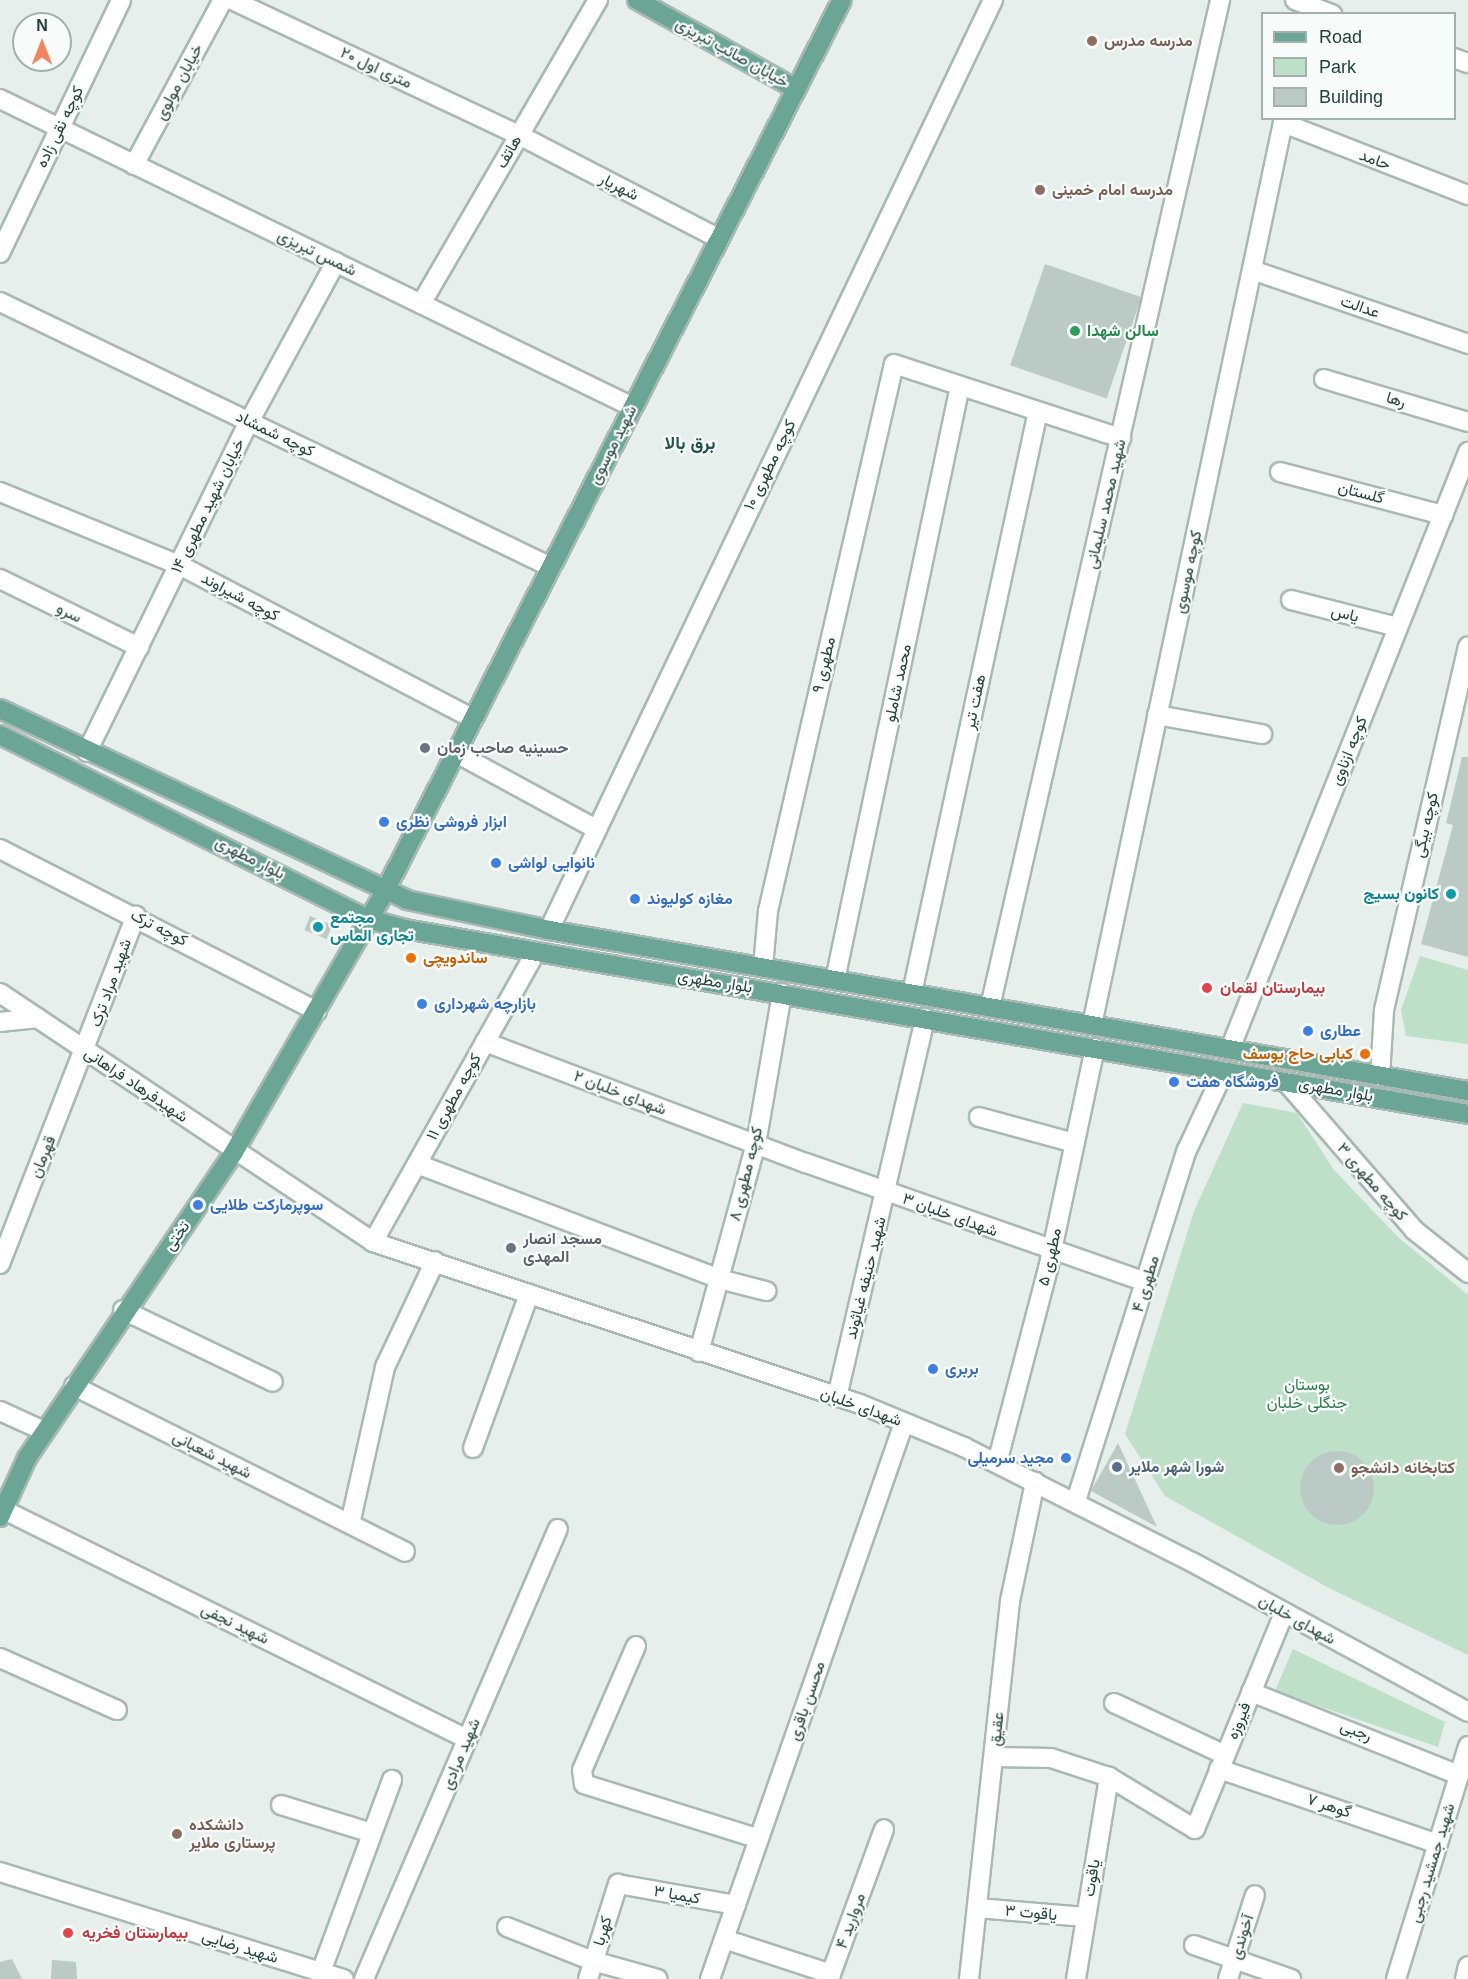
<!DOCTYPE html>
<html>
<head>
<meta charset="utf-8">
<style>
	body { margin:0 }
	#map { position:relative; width:1468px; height:1979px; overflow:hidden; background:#e6efeb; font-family:Helvetica,Vazirmatn,sans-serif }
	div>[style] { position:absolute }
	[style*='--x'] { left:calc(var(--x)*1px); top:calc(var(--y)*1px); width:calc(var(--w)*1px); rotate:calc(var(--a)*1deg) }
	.green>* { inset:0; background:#bfe0c8 }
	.building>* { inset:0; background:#bbcac4; transform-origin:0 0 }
	.round { border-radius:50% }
	.roads { filter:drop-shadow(2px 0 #a8b8b2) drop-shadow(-2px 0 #a8b8b2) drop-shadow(0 2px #a8b8b2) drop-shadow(0 -2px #a8b8b2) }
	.minor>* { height:18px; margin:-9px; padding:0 9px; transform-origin:9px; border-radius:9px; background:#fff }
	.major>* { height:18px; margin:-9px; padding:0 9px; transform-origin:9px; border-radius:9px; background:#6aa596 }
	.dots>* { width:16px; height:16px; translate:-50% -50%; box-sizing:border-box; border:3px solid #f7fbf9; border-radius:50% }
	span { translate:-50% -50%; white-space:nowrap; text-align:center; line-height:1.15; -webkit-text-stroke:4.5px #f7fbf9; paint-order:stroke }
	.education-label { font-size:16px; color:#785e54; font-weight:700 }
	.left { translate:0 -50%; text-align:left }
	.street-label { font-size:16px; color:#24423a }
	.leisure-label { font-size:16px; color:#27864d; font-weight:700 }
	.worship-label { font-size:16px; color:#5b616d; font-weight:700 }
	.shop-label { font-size:16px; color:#366cbe; font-weight:700 }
	.right { translate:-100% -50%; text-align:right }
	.culture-label { font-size:16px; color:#0d838f; font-weight:700 }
	.food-label { font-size:16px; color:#c56008; font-weight:700 }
	.health-label { font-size:16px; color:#be3a42; font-weight:700 }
	.park-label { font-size:16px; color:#2d7a4b }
	.service-label { font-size:16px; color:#4e5e75; font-weight:700 }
	.neighbourhood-label { font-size:18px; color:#1f5548; font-weight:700 }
	.legend { position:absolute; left:1261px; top:12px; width:195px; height:108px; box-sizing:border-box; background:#f7fbf9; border:2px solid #a3b1ad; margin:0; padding:8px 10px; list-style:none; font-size:18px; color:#24423a }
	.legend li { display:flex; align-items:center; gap:12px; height:30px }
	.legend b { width:30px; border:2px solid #a3b1ad }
	.north { position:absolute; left:12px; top:12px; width:60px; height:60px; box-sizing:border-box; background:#f7fbf9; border:2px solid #a3b1ad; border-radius:50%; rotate:0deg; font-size:16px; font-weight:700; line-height:24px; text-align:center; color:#24423a }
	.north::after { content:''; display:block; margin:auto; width:21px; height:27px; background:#f4845f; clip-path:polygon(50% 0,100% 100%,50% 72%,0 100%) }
</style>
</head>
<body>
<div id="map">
	<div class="green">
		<div style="clip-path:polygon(1420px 956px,1468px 970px,1468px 1044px,1406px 1036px,1401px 1010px)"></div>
		<div style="clip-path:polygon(1243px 1103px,1297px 1113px,1334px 1170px,1398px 1237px,1468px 1295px,1468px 1655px,1329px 1588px,1165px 1496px,1125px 1434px,1194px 1211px)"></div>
		<div style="clip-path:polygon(1293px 1649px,1445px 1722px,1438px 1747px,1275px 1691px)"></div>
	</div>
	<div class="building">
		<div style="left:1045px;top:264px;width:102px;height:107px;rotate:19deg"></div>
		<div style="clip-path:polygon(1462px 757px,1468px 757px,1468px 957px,1421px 944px,1453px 825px,1446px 823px)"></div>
		<div style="left:310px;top:916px;width:24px;height:15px;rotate:22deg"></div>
		<div style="clip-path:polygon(1118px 1443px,1157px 1527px,1091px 1491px)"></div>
		<div class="round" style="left:1300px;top:1451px;width:74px;height:74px"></div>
		<div style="clip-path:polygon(12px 1959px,22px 1979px,0 1979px,0 1962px)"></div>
		<div style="clip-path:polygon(52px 1960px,76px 1962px,77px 1979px,51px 1979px)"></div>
	</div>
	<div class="roads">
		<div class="minor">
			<div style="--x:232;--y:0;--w:317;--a:25.2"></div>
			<div style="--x:519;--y:135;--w:226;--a:27.4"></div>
			<div style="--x:1295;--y:0;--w:40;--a:21"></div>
			<div style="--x:1454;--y:58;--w:15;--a:20"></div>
			<div style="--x:0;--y:99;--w:704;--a:25.95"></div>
			<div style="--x:1283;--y:123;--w:199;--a:21.3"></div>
			<div style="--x:134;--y:165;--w:187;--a:-61.7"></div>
			<div style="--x:0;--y:253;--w:280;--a:-64.4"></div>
			<div style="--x:1252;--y:270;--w:228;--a:18.9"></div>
			<div style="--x:0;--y:302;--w:611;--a:25.68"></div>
			<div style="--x:421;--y:304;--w:352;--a:-59.8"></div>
			<div style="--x:1324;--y:379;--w:150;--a:16.6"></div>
			<div style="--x:1280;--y:472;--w:169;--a:14.8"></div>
			<div style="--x:0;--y:492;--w:193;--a:22.2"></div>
			<div style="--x:179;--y:565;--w:332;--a:27.6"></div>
			<div style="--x:0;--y:579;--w:155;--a:26.1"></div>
			<div style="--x:1291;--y:600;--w:110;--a:14.2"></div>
			<div style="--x:1157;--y:715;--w:107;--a:10.3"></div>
			<div style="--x:87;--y:752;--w:368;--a:-63.9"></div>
			<div style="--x:249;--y:422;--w:182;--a:-61.5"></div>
			<div style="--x:456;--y:753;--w:159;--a:28.5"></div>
			<div style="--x:0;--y:849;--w:356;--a:27.1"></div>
			<div style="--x:549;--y:930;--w:1031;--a:-64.48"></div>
			<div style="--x:763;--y:967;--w:56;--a:-84.9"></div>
			<div style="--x:768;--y:911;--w:561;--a:-77.03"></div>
			<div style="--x:894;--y:364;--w:239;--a:18.1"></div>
			<div style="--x:835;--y:980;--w:607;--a:-78.12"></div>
			<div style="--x:0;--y:993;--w:448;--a:33.7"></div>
			<div style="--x:373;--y:1242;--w:513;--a:18.4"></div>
			<div style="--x:860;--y:1404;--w:113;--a:22.5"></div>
			<div style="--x:964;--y:1447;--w:255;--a:26.8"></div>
			<div style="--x:1192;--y:1562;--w:314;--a:28.5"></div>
			<div style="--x:912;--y:993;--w:595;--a:-77.78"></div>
			<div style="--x:990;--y:1007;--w:1033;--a:-77.13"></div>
			<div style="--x:0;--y:1022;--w:38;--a:-6"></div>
			<div style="--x:1092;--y:1025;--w:927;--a:-78.05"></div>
			<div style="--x:485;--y:1042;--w:343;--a:20.7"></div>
			<div style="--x:806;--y:1163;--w:360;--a:19.3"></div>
			<div style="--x:1230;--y:1049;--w:643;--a:-68.26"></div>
			<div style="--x:1380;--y:1076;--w:66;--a:-86.5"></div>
			<div style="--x:1384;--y:1010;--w:373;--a:-77"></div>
			<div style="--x:1286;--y:1082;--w:196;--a:49.1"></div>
			<div style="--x:1414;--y:1230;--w:69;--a:38.5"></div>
			<div style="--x:979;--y:1117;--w:99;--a:15.2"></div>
			<div style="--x:417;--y:1164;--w:323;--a:20.8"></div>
			<div style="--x:719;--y:1279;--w:49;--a:14.3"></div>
			<div style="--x:373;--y:1242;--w:331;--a:-60.7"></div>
			<div style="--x:0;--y:1264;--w:374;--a:-68.7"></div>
			<div style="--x:123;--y:1310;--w:166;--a:25.6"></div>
			<div style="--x:699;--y:1352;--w:216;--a:-74.7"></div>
			<div style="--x:756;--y:1144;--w:153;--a:-80.2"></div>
			<div style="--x:74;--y:1386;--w:370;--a:26.6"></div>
			<div style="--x:837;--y:1397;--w:389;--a:-76.9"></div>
			<div style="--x:0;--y:1411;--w:48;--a:24.4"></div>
			<div style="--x:473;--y:1448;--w:164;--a:-70"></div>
			<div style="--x:997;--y:1463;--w:201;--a:-75.3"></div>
			<div style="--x:1048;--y:1269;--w:226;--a:-78"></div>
			<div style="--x:1076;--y:1501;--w:368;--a:-72.5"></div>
			<div style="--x:1187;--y:1150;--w:87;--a:-64.9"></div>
			<div style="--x:0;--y:1508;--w:521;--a:26.32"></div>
			<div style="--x:350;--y:1524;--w:161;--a:-77.4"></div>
			<div style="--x:385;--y:1367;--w:117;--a:-64.7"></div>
			<div style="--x:636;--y:1646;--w:135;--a:113.5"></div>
			<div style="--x:582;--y:1770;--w:14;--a:82"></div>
			<div style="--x:584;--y:1784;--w:183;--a:17.4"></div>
			<div style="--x:0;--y:1658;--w:128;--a:24"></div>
			<div style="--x:1251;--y:1692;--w:224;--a:21.8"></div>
			<div style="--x:1114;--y:1703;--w:123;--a:25.1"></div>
			<div style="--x:994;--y:1757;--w:57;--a:1"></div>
			<div style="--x:1051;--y:1758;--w:61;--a:18.1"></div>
			<div style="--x:1109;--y:1777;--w:100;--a:31.2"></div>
			<div style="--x:1195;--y:1829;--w:234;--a:-67.6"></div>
			<div style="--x:1219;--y:1769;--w:231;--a:18.9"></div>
			<div style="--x:281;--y:1805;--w:95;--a:17.1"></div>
			<div style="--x:0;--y:1872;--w:360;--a:17.3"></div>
			<div style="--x:977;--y:1908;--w:109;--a:4.7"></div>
			<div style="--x:507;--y:1927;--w:92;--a:21.6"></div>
			<div style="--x:593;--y:1961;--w:67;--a:15.5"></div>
			<div style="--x:724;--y:1939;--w:113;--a:18.1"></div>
			<div style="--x:831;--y:1974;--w:154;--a:-69.9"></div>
			<div style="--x:1194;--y:1945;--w:103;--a:19.3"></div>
			<div style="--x:321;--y:1972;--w:205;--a:-69.7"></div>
			<div style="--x:364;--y:1979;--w:490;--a:-66.7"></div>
			<div style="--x:588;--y:1979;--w:100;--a:-72.5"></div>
			<div style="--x:618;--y:1884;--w:120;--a:10.1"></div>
			<div style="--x:710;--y:1979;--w:589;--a:-70.77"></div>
			<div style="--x:969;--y:1979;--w:380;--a:-83.8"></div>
			<div style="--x:1010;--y:1601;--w:122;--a:-78.1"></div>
			<div style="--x:1076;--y:1979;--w:205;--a:-80.7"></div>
			<div style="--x:1228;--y:1979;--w:88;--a:-72.2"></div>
			<div style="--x:1396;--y:1979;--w:244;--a:-72.8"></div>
			<div style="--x:1465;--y:1979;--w:13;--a:-77"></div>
		</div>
		<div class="major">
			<div style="--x:637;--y:0;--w:182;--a:29.2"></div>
			<div style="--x:0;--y:709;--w:450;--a:25.1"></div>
			<div style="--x:407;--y:900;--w:145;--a:11.9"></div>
			<div style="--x:549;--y:930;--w:933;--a:9.94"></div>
			<div style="--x:0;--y:735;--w:411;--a:26.6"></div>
			<div style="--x:368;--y:919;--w:38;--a:15"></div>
			<div style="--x:405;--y:929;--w:1079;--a:9.87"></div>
			<div style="--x:0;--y:1517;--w:65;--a:-65.4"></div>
			<div style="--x:27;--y:1458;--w:369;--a:-55.9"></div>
			<div style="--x:234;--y:1152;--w:302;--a:-59.9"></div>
			<div style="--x:385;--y:891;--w:1001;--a:-62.85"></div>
		</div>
	</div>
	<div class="dots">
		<div style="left:1092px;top:41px;background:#8d6e63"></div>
		<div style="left:1040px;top:190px;background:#8d6e63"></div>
		<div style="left:1075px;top:331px;background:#2e9e5b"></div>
		<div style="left:425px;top:748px;background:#6b7280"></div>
		<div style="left:384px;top:822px;background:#3f7fe0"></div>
		<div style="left:496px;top:863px;background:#3f7fe0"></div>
		<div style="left:1451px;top:894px;background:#0f9aa8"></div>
		<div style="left:635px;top:899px;background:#3f7fe0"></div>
		<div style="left:318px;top:927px;background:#0f9aa8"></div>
		<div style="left:411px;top:958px;background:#e8710a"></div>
		<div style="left:1207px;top:988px;background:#e0444e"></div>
		<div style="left:422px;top:1004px;background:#3f7fe0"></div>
		<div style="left:1308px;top:1031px;background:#3f7fe0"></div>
		<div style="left:1365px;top:1054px;background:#e8710a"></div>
		<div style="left:1174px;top:1082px;background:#3f7fe0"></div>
		<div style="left:198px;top:1205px;background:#3f7fe0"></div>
		<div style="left:511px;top:1248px;background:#6b7280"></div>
		<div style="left:933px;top:1369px;background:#3f7fe0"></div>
		<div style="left:1066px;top:1458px;background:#3f7fe0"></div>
		<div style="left:1117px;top:1467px;background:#5c6f8a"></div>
		<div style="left:1339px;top:1468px;background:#8d6e63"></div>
		<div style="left:177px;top:1834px;background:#8d6e63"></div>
		<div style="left:68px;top:1933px;background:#e0444e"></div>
	</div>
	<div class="education-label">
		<span class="left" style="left:1104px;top:41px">مدرسه مدرس</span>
		<span class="left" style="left:1052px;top:190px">مدرسه امام خمینی</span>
		<span class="left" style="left:1351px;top:1468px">کتابخانه دانشجو</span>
		<span class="left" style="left:189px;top:1834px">دانشکده<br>پرستاری ملایر</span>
	</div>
	<div class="street-label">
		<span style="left:732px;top:53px;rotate:29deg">خیابان صائب تبریزی</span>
		<span style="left:376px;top:68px;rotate:25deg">۲۰ متری اول</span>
		<span style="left:179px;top:82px;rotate:-62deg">خیابان مولوی</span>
		<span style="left:60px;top:127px;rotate:-64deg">کوچه نقی زاده</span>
		<span style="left:509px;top:152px;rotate:-60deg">هاتف</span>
		<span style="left:1375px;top:160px;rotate:20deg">حامد</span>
		<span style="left:619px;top:187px;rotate:27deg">شهریار</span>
		<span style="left:317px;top:253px;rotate:26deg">شمس تبریزی</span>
		<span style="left:1360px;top:307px;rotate:19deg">عدالت</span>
		<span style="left:1396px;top:400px;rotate:17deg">رها</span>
		<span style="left:275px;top:434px;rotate:26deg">کوچه شمشاد</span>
		<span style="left:613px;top:445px;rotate:-63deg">شهید موسوی</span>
		<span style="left:770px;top:465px;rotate:-64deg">کوچه مطهری ۱۰</span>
		<span style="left:1361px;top:493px;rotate:15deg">گلستان</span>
		<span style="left:1106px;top:504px;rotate:-77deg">شهید محمد سلیمانی</span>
		<span style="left:208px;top:506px;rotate:-64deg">خیابان شهید مطهری ۱۴</span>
		<span style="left:1188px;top:572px;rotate:-78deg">کوچه موسوی</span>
		<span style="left:240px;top:597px;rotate:28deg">کوچه شیراوند</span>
		<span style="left:69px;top:613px;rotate:26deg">سرو</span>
		<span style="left:1345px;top:614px;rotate:14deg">یاس</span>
		<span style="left:824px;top:665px;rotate:-77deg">مطهری ۹</span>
		<span style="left:898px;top:683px;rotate:-78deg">محمد شاملو</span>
		<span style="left:975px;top:702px;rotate:-78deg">هفت تیر</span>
		<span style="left:1349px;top:751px;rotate:-68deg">کوچه ازناوی</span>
		<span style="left:1426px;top:825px;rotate:-77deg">کوچه بیگی</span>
		<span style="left:250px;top:858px;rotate:27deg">بلوار مطهری</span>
		<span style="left:159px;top:928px;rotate:27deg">کوچه ترک</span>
		<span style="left:715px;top:982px;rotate:9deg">بلوار مطهری</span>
		<span style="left:111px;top:983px;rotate:-70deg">شهید مراد ترک</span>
		<span style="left:136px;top:1085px;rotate:34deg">شهیدفرهاد فراهانی</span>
		<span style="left:1336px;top:1090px;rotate:10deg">بلوار مطهری</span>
		<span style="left:620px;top:1093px;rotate:21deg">شهدای خلبان ۲</span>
		<span style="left:454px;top:1097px;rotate:-61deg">کوچه مطهری ۱۱</span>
		<span style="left:43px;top:1157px;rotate:-68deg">قهرمان</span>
		<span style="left:746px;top:1174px;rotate:-76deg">کوچه مطهری ۸</span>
		<span style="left:1372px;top:1182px;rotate:49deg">کوچه مطهری ۳</span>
		<span style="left:950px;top:1215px;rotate:20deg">شهدای خلبان ۳</span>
		<span style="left:177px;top:1236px;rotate:-55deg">تختی</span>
		<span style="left:1050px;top:1257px;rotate:-77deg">مطهری ۵</span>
		<span style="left:866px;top:1278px;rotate:-76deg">شهید حنیفه غیاثوند</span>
		<span style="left:1146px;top:1284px;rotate:-73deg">مطهری ۴</span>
		<span style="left:861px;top:1407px;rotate:20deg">شهدای خلبان</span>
		<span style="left:212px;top:1455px;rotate:27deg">شهید شعبانی</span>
		<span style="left:1297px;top:1620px;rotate:29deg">شهدای خلبان</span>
		<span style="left:235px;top:1624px;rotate:26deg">شهید نجفی</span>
		<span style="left:807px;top:1701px;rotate:-71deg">محسن باقری</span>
		<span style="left:1239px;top:1721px;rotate:-68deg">فیروزه</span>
		<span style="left:997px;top:1729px;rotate:-84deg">عقیق</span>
		<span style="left:1356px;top:1731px;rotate:21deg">رجبی</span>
		<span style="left:461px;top:1754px;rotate:-67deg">شهید مرادی</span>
		<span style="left:1329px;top:1806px;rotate:19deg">گوهر ۷</span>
		<span style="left:1432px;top:1863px;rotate:-73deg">شهید جمشید رجبی</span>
		<span style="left:1092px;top:1878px;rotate:-81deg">یاقوت</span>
		<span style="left:677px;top:1895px;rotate:10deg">کیمیا ۳</span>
		<span style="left:1031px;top:1913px;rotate:5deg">یاقوت ۳</span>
		<span style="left:851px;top:1921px;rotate:-70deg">مروارید ۴</span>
		<span style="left:603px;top:1931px;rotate:-73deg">کهربا</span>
		<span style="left:1242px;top:1937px;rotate:-72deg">آخوندی</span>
		<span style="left:240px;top:1947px;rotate:17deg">شهید رضایی</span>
	</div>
	<div class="leisure-label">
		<span class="left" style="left:1087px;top:331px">سالن شهدا</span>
	</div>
	<div class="worship-label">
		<span class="left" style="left:437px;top:748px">حسینیه صاحب زمان</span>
		<span class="left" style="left:523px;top:1248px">مسجد انصار<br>المهدی</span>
	</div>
	<div class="shop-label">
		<span class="left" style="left:396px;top:822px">ابزار فروشی نظری</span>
		<span class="left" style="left:508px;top:863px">نانوایی لواشی</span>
		<span class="left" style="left:647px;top:899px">مغازه کولیوند</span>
		<span class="left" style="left:434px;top:1004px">بازارچه شهرداری</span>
		<span class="left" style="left:1320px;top:1031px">عطاری</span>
		<span class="left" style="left:1186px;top:1082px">فروشگاه هفت</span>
		<span class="left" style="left:210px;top:1205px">سوپرمارکت طلایی</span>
		<span class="left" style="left:945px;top:1369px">بربری</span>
		<span class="right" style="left:1054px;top:1458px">مجید سرمیلی</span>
	</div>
	<div class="culture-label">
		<span class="right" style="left:1439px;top:894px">کانون بسیج</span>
		<span class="left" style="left:330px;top:927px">مجتمع<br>تجاری الماس</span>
	</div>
	<div class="food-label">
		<span class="left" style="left:423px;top:958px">ساندویچی</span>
		<span class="right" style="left:1353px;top:1054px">کبابی حاج یوسف</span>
	</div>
	<div class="health-label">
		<span class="left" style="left:1220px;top:988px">بیمارستان لقمان</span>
		<span class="left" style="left:82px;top:1933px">بیمارستان فخریه</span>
	</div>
	<div class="park-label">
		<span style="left:1307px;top:1394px">بوستان<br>جنگلی خلبان</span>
	</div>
	<div class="service-label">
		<span class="left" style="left:1129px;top:1467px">شورا شهر ملایر</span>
	</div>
	<div class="neighbourhood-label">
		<span style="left:690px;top:443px">برق بالا</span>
	</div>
	<ul class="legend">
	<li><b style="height:8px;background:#6aa596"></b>Road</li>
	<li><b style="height:16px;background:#bfe0c8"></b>Park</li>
	<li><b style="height:16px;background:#bbcac4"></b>Building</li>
	</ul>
	<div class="north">N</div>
</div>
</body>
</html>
